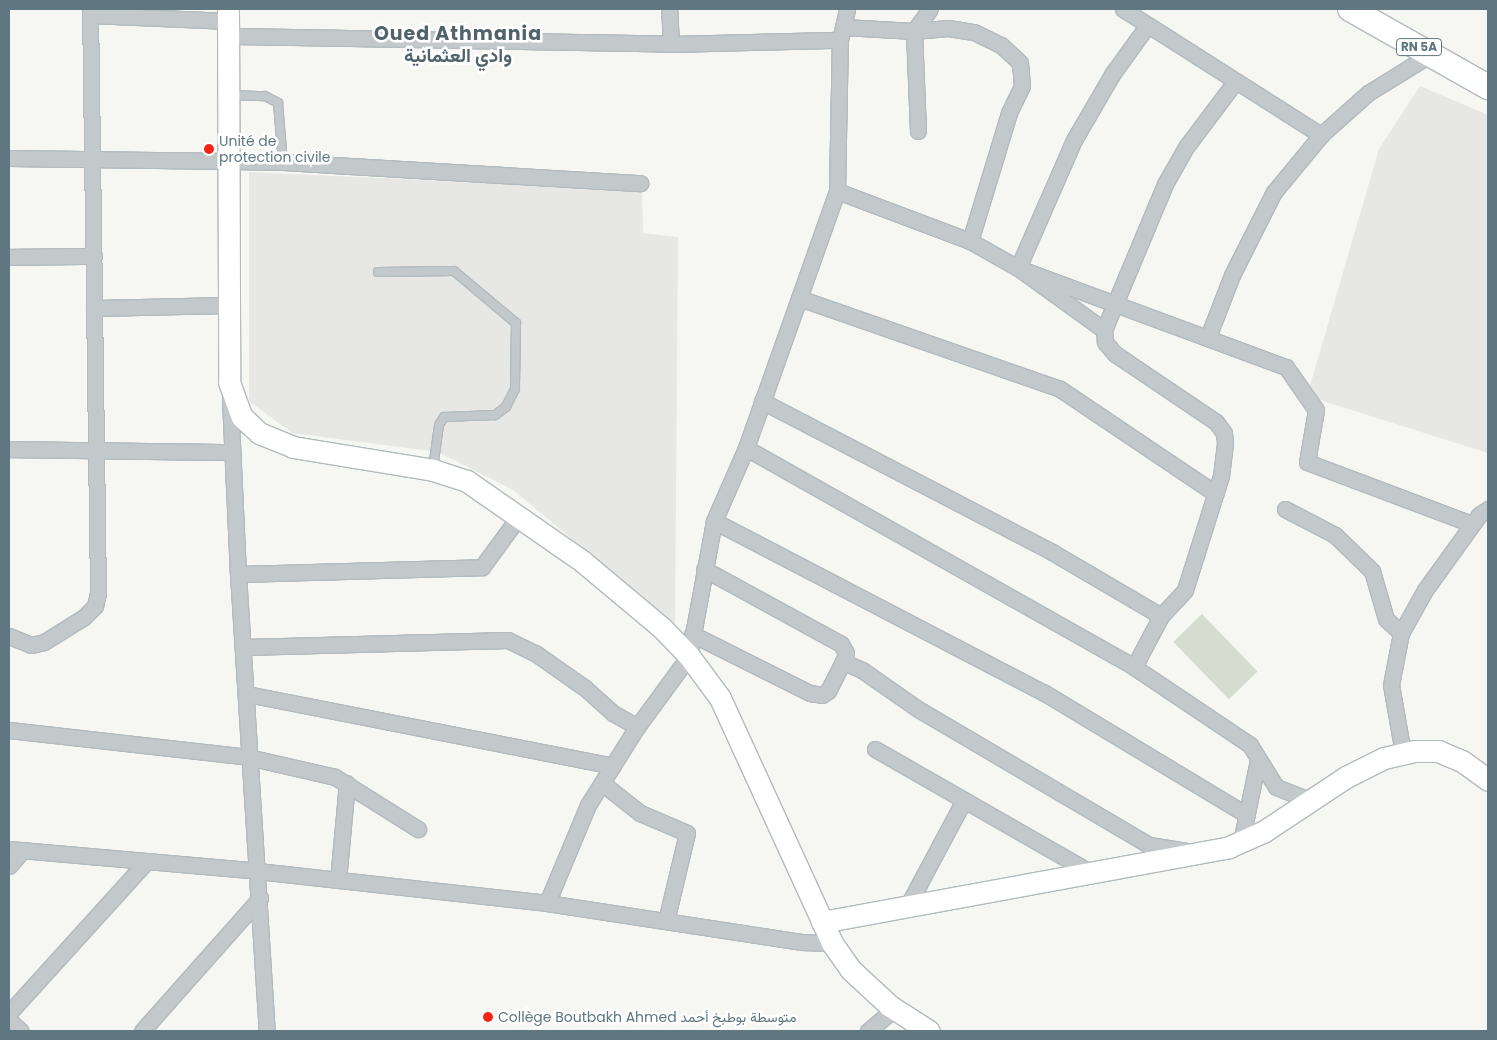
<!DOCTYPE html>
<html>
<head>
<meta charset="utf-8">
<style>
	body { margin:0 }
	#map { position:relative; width:1497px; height:1040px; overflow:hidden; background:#f6f6f2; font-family:Poppins,Vazirmatn,sans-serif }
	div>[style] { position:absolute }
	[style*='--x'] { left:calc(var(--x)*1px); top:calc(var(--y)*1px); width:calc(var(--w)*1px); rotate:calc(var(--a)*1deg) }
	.built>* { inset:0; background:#e7e7e6 }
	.green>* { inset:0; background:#d7dcd1; transform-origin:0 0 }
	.roads { filter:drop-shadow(1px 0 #b2bbbe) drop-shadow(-1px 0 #b2bbbe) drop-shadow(0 1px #b2bbbe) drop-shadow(0 -1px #b2bbbe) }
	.lane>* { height:8px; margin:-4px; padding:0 4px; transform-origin:4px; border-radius:4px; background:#c3c8cb }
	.street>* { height:15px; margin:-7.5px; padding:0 7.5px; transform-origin:7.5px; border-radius:7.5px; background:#c3c8cb }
	.secondary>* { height:21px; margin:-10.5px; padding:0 10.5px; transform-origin:10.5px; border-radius:10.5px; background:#fff }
	.primary>* { height:24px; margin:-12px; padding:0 12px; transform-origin:12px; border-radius:12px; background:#fff }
	.dots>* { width:14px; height:14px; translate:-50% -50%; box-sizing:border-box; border:2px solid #fff; border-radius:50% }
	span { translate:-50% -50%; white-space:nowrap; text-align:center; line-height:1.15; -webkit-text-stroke:5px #fff; paint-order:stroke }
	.shield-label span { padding:1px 4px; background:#fff; border:1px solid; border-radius:4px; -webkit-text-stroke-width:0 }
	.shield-label { font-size:12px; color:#5e7780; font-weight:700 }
	.poi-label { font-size:14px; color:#5e7780 }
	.left { translate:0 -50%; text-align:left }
	.district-label { font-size:19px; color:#51636a; font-weight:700; letter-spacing:1px }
	.frame { position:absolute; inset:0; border:10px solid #5e7780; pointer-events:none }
</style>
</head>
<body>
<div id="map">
	<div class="built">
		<div style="clip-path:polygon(1420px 86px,1488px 115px,1488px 453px,1307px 396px,1379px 149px)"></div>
		<div style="clip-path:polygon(249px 172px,642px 190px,643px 233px,678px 237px,675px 624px,513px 490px,438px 452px,292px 433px,249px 401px)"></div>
	</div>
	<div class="green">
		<div style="left:1202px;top:614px;width:80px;height:40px;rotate:46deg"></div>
	</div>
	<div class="roads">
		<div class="lane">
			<div style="--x:229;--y:95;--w:36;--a:2"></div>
			<div style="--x:265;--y:96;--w:15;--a:28"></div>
			<div style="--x:278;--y:103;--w:59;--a:85.2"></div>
			<div style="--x:378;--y:272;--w:76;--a:-0.8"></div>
			<div style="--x:454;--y:271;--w:81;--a:40"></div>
			<div style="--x:516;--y:323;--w:66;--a:90.9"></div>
			<div style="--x:515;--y:389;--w:20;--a:117"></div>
			<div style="--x:506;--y:407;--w:14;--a:144"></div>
			<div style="--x:495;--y:415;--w:51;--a:177.8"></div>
			<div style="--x:444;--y:417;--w:9;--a:122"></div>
			<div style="--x:439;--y:425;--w:43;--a:97.9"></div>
		</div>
		<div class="street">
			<div style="--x:1123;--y:9;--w:235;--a:32.5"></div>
			<div style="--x:91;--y:15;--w:137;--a:2.5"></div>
			<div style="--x:843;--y:27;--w:71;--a:3.2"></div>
			<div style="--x:914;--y:31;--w:34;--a:-5"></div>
			<div style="--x:948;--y:28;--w:26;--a:9"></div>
			<div style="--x:974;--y:32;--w:30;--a:26"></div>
			<div style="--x:1001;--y:45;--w:26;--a:43"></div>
			<div style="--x:1020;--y:63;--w:23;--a:85"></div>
			<div style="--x:1022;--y:86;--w:30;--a:116"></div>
			<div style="--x:1009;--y:113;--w:134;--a:106.9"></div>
			<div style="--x:228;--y:36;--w:443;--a:1"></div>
			<div style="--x:671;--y:44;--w:35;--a:-93"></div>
			<div style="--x:671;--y:44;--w:169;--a:-1.4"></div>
			<div style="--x:918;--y:131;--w:100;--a:-92.3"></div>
			<div style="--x:914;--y:31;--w:27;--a:-54"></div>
			<div style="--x:9;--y:158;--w:274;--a:0.8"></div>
			<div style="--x:283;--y:162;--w:358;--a:3.4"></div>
			<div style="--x:837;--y:191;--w:142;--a:20.6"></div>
			<div style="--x:970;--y:241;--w:55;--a:29.4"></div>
			<div style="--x:1018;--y:268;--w:286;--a:20.3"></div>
			<div style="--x:1286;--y:367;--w:52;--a:55.1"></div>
			<div style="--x:1316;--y:410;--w:53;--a:99.8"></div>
			<div style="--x:1307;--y:462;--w:176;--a:20.6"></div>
			<div style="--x:9;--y:257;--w:85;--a:-0.7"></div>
			<div style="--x:799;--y:298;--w:276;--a:19.2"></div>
			<div style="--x:1060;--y:389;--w:187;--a:33.9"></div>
			<div style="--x:94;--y:308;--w:135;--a:-1.3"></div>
			<div style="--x:1104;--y:330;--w:106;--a:-144.2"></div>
			<div style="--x:1018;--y:268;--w:140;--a:-66.4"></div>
			<div style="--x:1074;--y:140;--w:78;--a:-59.8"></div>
			<div style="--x:1113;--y:73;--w:58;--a:-54.1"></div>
			<div style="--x:1208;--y:337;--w:66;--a:-68.8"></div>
			<div style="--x:1232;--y:275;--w:93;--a:-63.2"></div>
			<div style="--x:1274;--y:192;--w:74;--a:-50.5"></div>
			<div style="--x:1321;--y:135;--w:63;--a:-41.8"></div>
			<div style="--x:1368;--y:93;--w:74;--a:-31.8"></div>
			<div style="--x:230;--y:399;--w:175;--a:87.4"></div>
			<div style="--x:238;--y:574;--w:458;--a:86.4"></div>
			<div style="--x:762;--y:401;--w:327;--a:27.5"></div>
			<div style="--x:1052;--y:552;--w:126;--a:30.4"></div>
			<div style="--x:746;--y:448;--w:446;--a:29.4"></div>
			<div style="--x:1134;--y:667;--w:140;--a:33.9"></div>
			<div style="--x:1250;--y:745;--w:49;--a:58.2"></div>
			<div style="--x:1276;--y:787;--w:36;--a:21"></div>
			<div style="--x:9;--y:449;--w:223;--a:0.8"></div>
			<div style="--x:1285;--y:509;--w:56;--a:27.5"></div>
			<div style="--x:1335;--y:535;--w:52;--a:44.2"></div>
			<div style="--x:1372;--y:571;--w:50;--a:73.7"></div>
			<div style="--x:1386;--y:619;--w:21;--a:43"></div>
			<div style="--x:714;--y:521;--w:371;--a:27.5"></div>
			<div style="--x:1043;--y:692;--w:238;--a:31.1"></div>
			<div style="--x:704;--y:569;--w:156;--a:28.7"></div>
			<div style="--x:841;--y:644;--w:10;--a:61"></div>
			<div style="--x:846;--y:653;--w:9;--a:108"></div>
			<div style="--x:843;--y:662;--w:21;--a:23"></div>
			<div style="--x:862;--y:670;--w:68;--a:34.9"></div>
			<div style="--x:918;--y:709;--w:268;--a:30.5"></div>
			<div style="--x:1149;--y:845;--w:38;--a:9"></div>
			<div style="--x:238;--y:574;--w:244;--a:-1.6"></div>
			<div style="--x:482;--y:567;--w:64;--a:-53.8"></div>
			<div style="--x:692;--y:634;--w:132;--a:26.6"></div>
			<div style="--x:810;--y:693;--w:12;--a:9"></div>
			<div style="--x:822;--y:695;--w:7;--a:-34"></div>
			<div style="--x:828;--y:691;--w:33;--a:-63"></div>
			<div style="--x:9;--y:636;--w:24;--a:22"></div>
			<div style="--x:31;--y:645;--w:13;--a:-13"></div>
			<div style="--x:44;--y:642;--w:47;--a:-32"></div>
			<div style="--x:84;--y:617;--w:16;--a:-45"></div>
			<div style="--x:95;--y:606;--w:13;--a:-77"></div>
			<div style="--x:98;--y:593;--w:584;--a:-90.78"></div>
			<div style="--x:244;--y:647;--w:264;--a:-1.5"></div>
			<div style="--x:508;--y:640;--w:30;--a:26"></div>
			<div style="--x:535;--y:653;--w:61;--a:35"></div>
			<div style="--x:585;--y:688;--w:38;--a:42"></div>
			<div style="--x:613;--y:713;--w:28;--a:30"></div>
			<div style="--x:1134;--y:667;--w:58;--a:-62.1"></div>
			<div style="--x:1161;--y:616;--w:35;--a:-47"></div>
			<div style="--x:1185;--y:590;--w:120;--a:-72.5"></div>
			<div style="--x:1221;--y:476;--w:33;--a:-83"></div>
			<div style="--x:1225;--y:443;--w:10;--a:-96"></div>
			<div style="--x:1224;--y:433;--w:14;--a:-126"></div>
			<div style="--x:1216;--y:422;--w:122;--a:-146"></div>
			<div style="--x:1115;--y:354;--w:16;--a:-130"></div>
			<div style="--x:1105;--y:342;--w:12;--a:-95"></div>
			<div style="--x:1104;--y:330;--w:158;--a:-67.3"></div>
			<div style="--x:1165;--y:184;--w:43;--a:-60.4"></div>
			<div style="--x:1186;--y:147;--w:81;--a:-53"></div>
			<div style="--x:247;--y:694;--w:373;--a:11.1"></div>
			<div style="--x:9;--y:730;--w:241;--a:6.4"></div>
			<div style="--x:248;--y:757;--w:89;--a:12.9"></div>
			<div style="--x:335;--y:777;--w:98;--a:32.1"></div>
			<div style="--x:875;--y:749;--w:248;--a:29.8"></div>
			<div style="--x:1403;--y:753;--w:69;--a:-100"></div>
			<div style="--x:1391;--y:685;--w:53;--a:-79.1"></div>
			<div style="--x:1401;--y:633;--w:49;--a:-60.8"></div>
			<div style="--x:1425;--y:590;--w:92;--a:-54.2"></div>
			<div style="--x:1479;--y:515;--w:11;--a:-34"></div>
			<div style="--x:602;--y:783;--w:48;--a:38.3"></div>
			<div style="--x:640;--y:813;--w:51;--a:23.1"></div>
			<div style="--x:687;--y:833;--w:90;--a:103.4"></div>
			<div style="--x:1241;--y:842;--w:84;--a:-78.3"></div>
			<div style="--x:9;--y:849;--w:250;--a:5"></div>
			<div style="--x:258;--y:871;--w:291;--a:6.3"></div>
			<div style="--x:547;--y:903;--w:257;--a:8.7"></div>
			<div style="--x:801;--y:942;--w:31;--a:2"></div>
			<div style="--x:9;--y:866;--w:21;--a:-49"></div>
			<div style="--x:338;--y:880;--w:97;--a:-84.7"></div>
			<div style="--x:547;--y:903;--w:106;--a:-67.3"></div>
			<div style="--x:588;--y:805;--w:92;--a:-57.9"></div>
			<div style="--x:637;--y:727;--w:88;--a:-53.8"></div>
			<div style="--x:689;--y:656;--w:137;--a:-79.5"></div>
			<div style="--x:714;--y:521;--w:80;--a:-66.3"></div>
			<div style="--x:746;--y:448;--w:273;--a:-70.5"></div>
			<div style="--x:837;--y:191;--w:151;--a:-88.9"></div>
			<div style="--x:840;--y:40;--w:32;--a:-77"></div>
			<div style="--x:908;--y:905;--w:119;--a:-61.9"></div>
			<div style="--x:9;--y:1013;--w:202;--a:-47.8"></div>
			<div style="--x:9;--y:1020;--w:16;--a:43"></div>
			<div style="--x:142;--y:1031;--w:178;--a:-48.4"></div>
			<div style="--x:868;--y:1031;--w:34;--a:-40"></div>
		</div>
		<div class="secondary">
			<div style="--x:228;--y:9;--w:373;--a:89.8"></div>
			<div style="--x:229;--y:382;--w:37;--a:70"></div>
			<div style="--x:242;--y:417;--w:23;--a:43"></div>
			<div style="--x:259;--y:433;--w:37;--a:22"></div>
			<div style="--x:293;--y:447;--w:142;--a:9.3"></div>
			<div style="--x:433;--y:470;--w:36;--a:18"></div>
			<div style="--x:467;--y:481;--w:140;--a:34.8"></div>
			<div style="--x:582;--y:561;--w:104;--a:39.9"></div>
			<div style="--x:662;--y:628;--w:39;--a:46"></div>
			<div style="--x:689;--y:656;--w:52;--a:53.6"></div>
			<div style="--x:720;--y:698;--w:269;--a:65.4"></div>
			<div style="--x:832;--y:943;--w:33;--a:55"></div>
			<div style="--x:851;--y:970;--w:53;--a:42.7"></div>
			<div style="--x:890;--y:1006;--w:46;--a:32.7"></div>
			<div style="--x:822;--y:922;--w:414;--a:-10.4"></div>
			<div style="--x:1229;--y:847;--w:37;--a:-24"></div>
			<div style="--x:1263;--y:832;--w:100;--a:-33.5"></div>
			<div style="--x:1346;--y:777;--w:42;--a:-26.6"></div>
			<div style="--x:1384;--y:758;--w:31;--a:-13"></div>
			<div style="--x:1414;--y:751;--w:24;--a:0"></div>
			<div style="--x:1438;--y:751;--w:26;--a:23"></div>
			<div style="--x:1462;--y:761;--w:32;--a:36"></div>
		</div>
		<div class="primary">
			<div style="--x:1350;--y:9;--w:159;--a:29.5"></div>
		</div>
	</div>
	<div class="dots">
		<div style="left:209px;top:149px;background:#f32416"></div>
		<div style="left:488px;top:1017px;background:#f32416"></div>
	</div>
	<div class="shield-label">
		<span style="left:1419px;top:47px">RN 5A</span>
	</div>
	<div class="poi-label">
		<span class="left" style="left:219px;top:149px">Unité de<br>protection civile</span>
		<span class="left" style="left:498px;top:1017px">Collège Boutbakh Ahmed متوسطة بوطبخ أحمد</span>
	</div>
	<div class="district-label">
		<span style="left:458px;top:45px">Oued Athmania<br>وادي العثمانية</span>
	</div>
	<div class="frame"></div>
</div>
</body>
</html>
